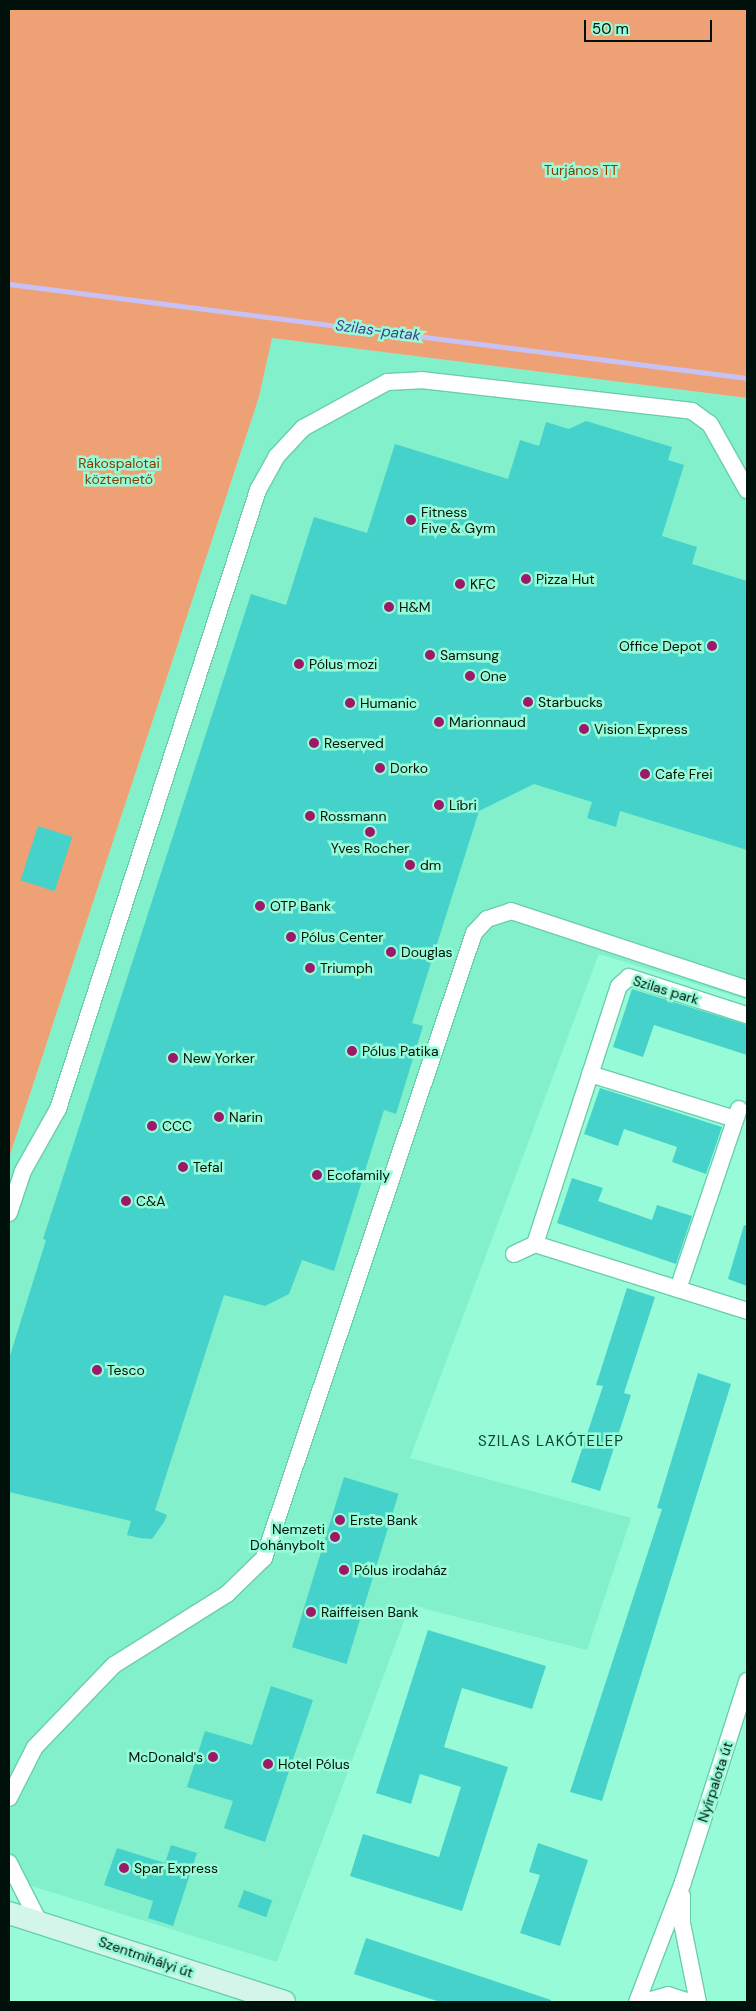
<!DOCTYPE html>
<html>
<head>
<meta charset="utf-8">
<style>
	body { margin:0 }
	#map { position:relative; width:756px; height:2011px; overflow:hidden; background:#97fbd8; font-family:"DM Sans",sans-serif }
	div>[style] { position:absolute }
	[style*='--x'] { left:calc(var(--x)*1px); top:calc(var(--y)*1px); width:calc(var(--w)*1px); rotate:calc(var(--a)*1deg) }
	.built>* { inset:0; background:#82f0cb }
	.green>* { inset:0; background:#efa176 }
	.stream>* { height:5px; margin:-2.5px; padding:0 2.5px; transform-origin:2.5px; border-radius:2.5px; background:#c7c2f5 }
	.building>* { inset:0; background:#45d2ca; transform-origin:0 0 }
	.roads { filter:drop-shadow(1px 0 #6acead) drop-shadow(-1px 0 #6acead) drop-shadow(0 1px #6acead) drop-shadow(0 -1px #6acead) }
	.minor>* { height:16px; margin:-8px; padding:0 8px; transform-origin:8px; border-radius:8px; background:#fff }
	.secondary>* { height:22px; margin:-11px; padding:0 11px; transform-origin:11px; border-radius:11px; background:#d4f5ea }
	.dots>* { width:14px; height:14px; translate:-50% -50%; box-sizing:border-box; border:2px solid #97fbd8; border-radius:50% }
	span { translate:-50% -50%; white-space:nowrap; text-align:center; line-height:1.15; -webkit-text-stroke:5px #97fbd8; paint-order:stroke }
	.park-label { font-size:14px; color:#873c02 }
	.poi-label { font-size:14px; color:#00100a }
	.left { translate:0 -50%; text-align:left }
	.right { translate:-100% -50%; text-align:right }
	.street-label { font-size:14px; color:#00100a }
	.water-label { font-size:15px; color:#4e3796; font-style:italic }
	.neighbourhood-label { font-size:15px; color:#094434; letter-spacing:1px }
	.frame { position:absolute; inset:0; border:10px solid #00100a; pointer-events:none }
	.scale { position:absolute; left:584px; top:20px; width:128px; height:22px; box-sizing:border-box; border:2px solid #00100a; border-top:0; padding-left:6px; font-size:15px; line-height:18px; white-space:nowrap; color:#00100a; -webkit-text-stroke:4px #97fbd8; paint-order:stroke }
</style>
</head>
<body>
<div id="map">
	<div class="built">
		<div style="clip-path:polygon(272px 338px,747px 398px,747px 1000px,599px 954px,410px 1458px,631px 1518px,587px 1650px,410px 1605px,277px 1962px,9px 1879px,9px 1158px,259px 397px)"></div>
	</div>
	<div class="green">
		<div style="clip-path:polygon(9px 9px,747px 9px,747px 398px,272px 338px,259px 397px,9px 1158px)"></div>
	</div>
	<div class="stream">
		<div style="--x:9;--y:284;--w:744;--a:7.26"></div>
	</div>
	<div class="building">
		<div style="clip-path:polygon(586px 421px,672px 447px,668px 460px,684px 465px,662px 536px,697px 547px,692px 564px,747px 581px,747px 850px,620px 811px,616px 827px,587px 818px,592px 802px,534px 784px,479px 811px,412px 1023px,423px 1026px,396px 1114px,384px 1110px,334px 1271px,302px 1260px,289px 1294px,265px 1306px,224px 1295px,155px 1510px,167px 1515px,164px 1522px,152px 1539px,140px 1538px,127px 1535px,131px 1521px,9px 1492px,9px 1359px,46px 1240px,43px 1239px,251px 594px,286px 605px,314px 517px,367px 533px,395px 444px,508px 479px,520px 440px,539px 446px,546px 422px,569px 429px)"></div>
		<div style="left:38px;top:826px;width:36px;height:57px;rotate:18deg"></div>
		<div style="clip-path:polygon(632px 989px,747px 1025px,747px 1055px,654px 1025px,643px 1057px,613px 1047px)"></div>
		<div style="clip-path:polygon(600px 1088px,722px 1127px,706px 1174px,672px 1162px,677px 1147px,624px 1129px,618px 1146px,584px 1134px)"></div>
		<div style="clip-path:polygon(572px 1178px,603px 1188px,598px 1201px,652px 1220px,657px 1205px,692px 1216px,676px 1264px,557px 1223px)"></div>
		<div style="clip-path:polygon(744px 1225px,747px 1226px,747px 1286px,728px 1279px)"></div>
		<div style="clip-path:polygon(627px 1288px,655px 1297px,624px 1393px,631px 1395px,600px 1491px,571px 1482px,603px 1386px,596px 1385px)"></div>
		<div style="clip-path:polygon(698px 1373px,731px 1384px,602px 1801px,570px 1792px,662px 1509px,657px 1508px)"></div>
		<div style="left:344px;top:1477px;width:57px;height:178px;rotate:17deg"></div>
		<div style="clip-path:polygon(428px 1630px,546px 1666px,532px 1709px,462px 1688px,444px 1747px,508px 1767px,462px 1911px,350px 1876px,363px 1834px,439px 1857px,461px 1787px,420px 1774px,411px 1804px,376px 1793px)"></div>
		<div style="clip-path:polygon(271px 1686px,313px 1700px,265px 1842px,224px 1828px,233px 1801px,187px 1787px,205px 1731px,252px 1745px)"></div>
		<div style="clip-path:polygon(538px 1843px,588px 1860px,560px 1946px,520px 1933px,540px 1875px,529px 1872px)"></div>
		<div style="clip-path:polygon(171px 1845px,197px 1853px,173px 1926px,148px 1918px,153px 1901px,104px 1885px,117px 1848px,165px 1863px)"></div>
		<div style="left:244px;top:1890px;width:30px;height:18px;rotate:20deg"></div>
		<div style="clip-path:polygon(366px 1938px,551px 2000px,551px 2002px,440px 2002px,354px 1974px)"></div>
	</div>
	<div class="roads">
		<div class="minor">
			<div style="--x:590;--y:1074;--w:152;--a:17.2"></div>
			<div style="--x:9;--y:1213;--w:44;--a:-71.6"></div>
			<div style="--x:23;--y:1171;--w:71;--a:-60.6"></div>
			<div style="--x:58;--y:1109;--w:651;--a:-72.09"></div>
			<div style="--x:258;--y:490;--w:38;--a:-61"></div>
			<div style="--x:276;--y:457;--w:40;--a:-47"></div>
			<div style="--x:303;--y:428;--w:96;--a:-28.7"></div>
			<div style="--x:387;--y:382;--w:34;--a:-3"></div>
			<div style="--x:421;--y:380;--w:273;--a:6.5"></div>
			<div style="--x:692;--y:411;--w:22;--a:36"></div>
			<div style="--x:710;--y:424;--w:76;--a:60.7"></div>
			<div style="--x:535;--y:1244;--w:271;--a:-72"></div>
			<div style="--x:619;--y:986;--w:13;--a:-42"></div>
			<div style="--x:629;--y:977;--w:124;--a:17.9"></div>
			<div style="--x:514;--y:1254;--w:23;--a:-25"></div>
			<div style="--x:535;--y:1244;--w:222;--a:17.5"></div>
			<div style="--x:678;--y:1289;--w:190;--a:-71.3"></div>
			<div style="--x:9;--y:1798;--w:57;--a:-63"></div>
			<div style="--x:35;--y:1747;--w:114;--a:-46.1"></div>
			<div style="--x:114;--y:1665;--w:133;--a:-32.1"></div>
			<div style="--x:227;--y:1594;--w:52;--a:-44.2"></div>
			<div style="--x:264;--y:1558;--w:659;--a:-71.43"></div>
			<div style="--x:474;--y:933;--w:19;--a:-47"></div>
			<div style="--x:487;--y:919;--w:25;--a:-18"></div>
			<div style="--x:511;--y:911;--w:249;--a:18.3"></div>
			<div style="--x:9;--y:1863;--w:66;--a:63"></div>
			<div style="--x:682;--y:1896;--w:27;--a:90"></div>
			<div style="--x:682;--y:1923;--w:81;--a:78.6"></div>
			<div style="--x:637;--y:2002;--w:129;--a:-69"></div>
			<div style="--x:683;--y:1882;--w:211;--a:-72.3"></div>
			<div style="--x:644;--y:2002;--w:25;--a:-16"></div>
			<div style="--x:668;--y:1995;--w:23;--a:18"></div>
		</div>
		<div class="secondary">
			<div style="--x:9;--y:1913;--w:289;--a:17.9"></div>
		</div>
	</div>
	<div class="dots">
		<div style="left:411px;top:520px;background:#9d1869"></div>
		<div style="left:526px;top:579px;background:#9d1869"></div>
		<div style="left:460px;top:584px;background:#9d1869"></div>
		<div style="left:389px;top:607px;background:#9d1869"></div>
		<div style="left:712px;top:646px;background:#9d1869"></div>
		<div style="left:430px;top:655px;background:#9d1869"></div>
		<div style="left:299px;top:664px;background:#9d1869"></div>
		<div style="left:470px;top:676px;background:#9d1869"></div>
		<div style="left:528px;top:702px;background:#9d1869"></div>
		<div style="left:350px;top:703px;background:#9d1869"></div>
		<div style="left:439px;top:722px;background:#9d1869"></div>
		<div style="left:584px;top:729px;background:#9d1869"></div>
		<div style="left:314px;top:743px;background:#9d1869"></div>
		<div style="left:380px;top:768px;background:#9d1869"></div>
		<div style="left:645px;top:774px;background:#9d1869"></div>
		<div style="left:439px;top:805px;background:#9d1869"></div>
		<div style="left:310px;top:816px;background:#9d1869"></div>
		<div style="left:370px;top:832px;background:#9d1869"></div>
		<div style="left:410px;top:865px;background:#9d1869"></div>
		<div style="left:260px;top:906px;background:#9d1869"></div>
		<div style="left:291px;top:937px;background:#9d1869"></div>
		<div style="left:391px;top:952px;background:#9d1869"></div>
		<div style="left:310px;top:968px;background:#9d1869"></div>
		<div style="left:352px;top:1051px;background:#9d1869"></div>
		<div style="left:173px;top:1058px;background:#9d1869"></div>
		<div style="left:219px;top:1117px;background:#9d1869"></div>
		<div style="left:152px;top:1126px;background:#9d1869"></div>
		<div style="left:183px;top:1167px;background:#9d1869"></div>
		<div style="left:317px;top:1175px;background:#9d1869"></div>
		<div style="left:126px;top:1201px;background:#9d1869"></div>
		<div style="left:97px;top:1370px;background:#9d1869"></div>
		<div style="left:340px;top:1520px;background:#9d1869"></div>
		<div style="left:335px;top:1537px;background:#9d1869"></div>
		<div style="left:344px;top:1570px;background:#9d1869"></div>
		<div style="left:311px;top:1612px;background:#9d1869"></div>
		<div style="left:213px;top:1757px;background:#9d1869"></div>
		<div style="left:268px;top:1764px;background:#9d1869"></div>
		<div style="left:124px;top:1868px;background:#9d1869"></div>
	</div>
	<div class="park-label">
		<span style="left:581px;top:170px">Turjános TT</span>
		<span style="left:119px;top:471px">Rákospalotai<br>köztemető</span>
	</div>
	<div class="poi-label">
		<span class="left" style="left:421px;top:520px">Fitness<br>Five &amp; Gym</span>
		<span class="left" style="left:536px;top:579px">Pizza Hut</span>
		<span class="left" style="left:470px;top:584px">KFC</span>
		<span class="left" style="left:399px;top:607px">H&amp;M</span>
		<span class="right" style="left:702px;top:646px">Office Depot</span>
		<span class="left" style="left:440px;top:655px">Samsung</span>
		<span class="left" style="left:309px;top:664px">Pólus mozi</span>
		<span class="left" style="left:480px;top:676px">One</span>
		<span class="left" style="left:538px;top:702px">Starbucks</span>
		<span class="left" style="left:360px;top:703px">Humanic</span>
		<span class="left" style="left:449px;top:722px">Marionnaud</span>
		<span class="left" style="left:594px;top:729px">Vision Express</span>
		<span class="left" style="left:324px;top:743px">Reserved</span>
		<span class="left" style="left:390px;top:768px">Dorko</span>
		<span class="left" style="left:655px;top:774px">Cafe Frei</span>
		<span class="left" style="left:449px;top:805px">Líbri</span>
		<span class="left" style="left:320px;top:816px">Rossmann</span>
		<span style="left:370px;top:848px">Yves Rocher</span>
		<span class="left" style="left:420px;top:865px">dm</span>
		<span class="left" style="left:270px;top:906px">OTP Bank</span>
		<span class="left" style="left:301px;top:937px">Pólus Center</span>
		<span class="left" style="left:401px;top:952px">Douglas</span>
		<span class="left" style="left:320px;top:968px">Triumph</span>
		<span class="left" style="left:362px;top:1051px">Pólus Patika</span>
		<span class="left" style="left:183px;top:1058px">New Yorker</span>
		<span class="left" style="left:229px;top:1117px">Narin</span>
		<span class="left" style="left:162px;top:1126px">CCC</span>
		<span class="left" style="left:193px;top:1167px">Tefal</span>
		<span class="left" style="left:327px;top:1175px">Ecofamily</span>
		<span class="left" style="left:136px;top:1201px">C&amp;A</span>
		<span class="left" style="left:107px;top:1370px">Tesco</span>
		<span class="left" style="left:350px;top:1520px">Erste Bank</span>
		<span class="right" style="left:325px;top:1537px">Nemzeti<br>Dohánybolt</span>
		<span class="left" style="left:354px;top:1570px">Pólus irodaház</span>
		<span class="left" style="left:321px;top:1612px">Raiffeisen Bank</span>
		<span class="right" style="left:203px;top:1757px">McDonald's</span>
		<span class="left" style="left:278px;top:1764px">Hotel Pólus</span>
		<span class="left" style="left:134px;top:1868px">Spar Express</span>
	</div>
	<div class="street-label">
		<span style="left:666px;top:990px;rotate:17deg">Szilas park</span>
		<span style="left:715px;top:1782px;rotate:-72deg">Nyírpalota út</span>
		<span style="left:146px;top:1957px;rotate:19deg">Szentmihályi út</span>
	</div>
	<div class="water-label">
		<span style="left:378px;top:331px;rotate:7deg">Szilas-patak</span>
	</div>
	<div class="neighbourhood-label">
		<span style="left:551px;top:1442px">SZILAS LAKÓTELEP</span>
	</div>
	<div class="frame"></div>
	<div class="scale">50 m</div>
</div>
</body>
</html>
